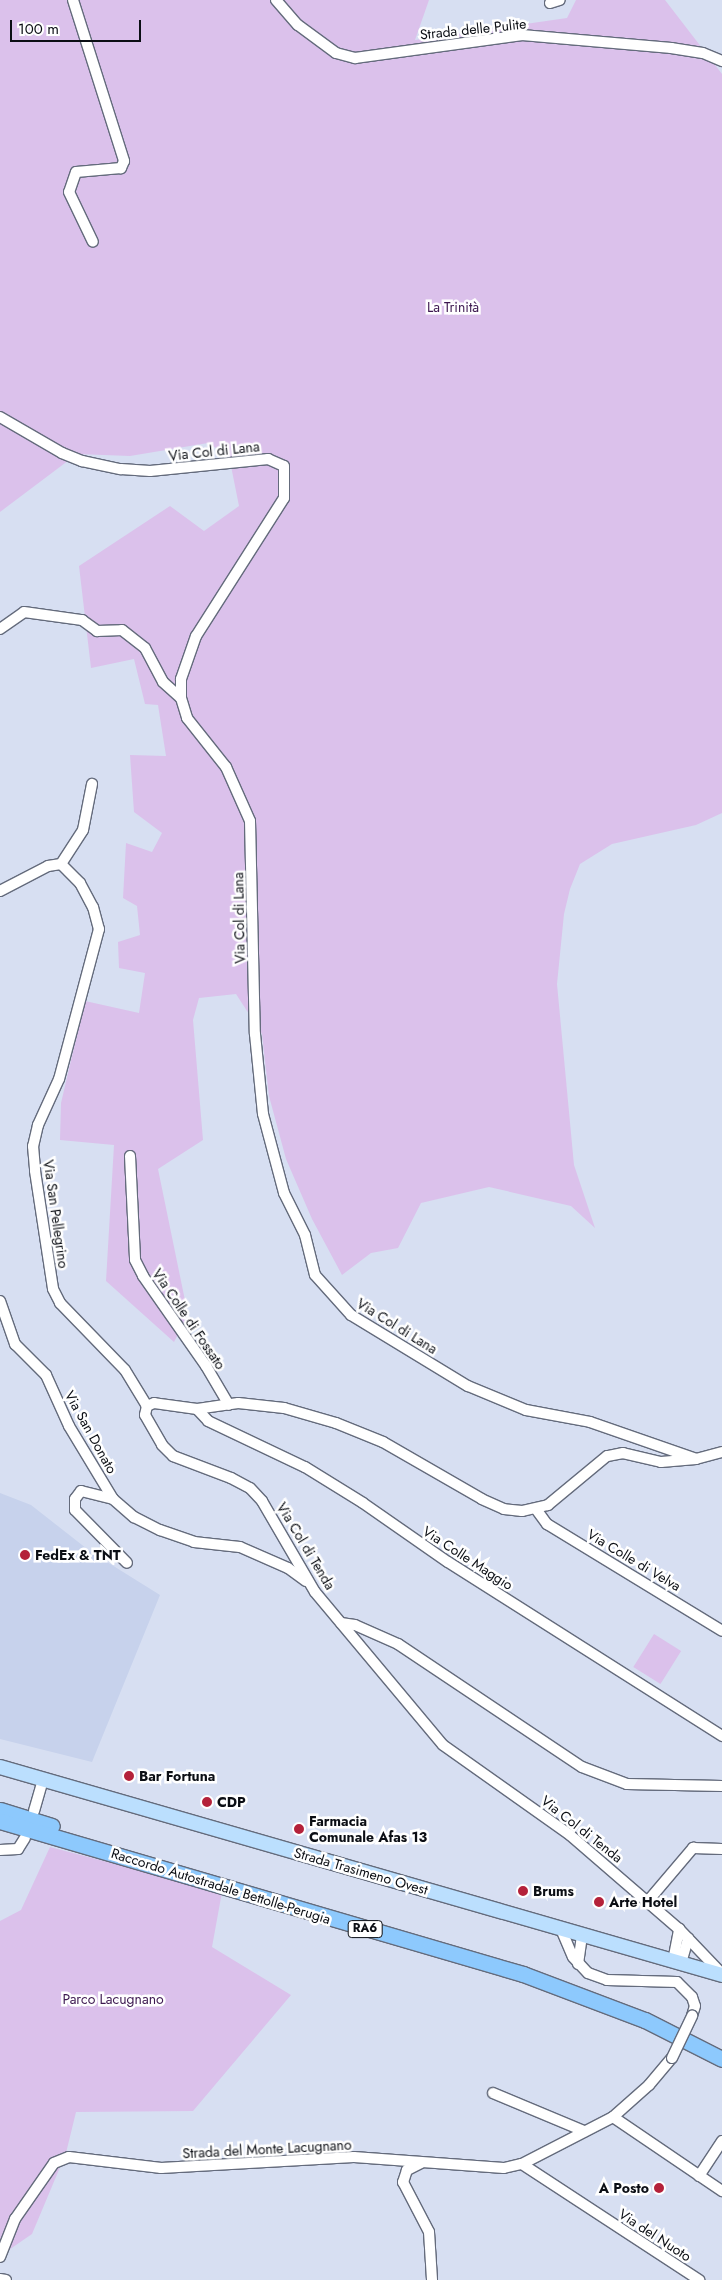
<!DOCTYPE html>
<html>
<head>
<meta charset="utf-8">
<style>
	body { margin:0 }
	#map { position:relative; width:722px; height:2280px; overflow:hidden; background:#d7dff2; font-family:Jost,sans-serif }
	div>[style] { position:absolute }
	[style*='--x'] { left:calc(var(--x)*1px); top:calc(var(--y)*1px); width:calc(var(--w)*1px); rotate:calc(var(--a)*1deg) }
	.built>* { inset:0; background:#c7d2ec }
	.green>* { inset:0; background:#dbc1eb; transform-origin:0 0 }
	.roads { filter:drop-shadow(1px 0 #646b7c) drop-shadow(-1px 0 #646b7c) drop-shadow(0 1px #646b7c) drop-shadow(0 -1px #646b7c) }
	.minor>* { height:10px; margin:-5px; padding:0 5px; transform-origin:5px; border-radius:5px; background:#fff }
	.major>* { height:14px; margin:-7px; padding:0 7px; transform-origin:7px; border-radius:7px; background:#bbdffe }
	.highway>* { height:15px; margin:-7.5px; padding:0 7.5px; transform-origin:7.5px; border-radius:7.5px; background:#8dc9fd }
	.bridges { filter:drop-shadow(1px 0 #646b7c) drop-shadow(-1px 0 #646b7c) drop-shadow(0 1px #646b7c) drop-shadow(0 -1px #646b7c) }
	.minor-bridge>* { height:10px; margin:-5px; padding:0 5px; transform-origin:5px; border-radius:5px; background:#fff }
	.dots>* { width:14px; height:14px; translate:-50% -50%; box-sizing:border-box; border:2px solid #fff; border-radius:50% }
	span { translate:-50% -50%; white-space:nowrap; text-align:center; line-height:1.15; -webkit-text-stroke:5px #fff; paint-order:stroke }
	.shield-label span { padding:1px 4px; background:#fff; border:1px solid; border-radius:4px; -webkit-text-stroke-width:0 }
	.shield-label { font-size:12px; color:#0b0e14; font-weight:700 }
	.street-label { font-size:14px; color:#0b0e14 }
	.park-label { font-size:14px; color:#3d1850 }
	.poi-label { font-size:14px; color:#0b0e14; font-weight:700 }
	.left { translate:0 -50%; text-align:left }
	.right { translate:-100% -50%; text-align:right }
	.scale { position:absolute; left:10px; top:20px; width:131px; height:22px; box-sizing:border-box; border:2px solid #0b0e14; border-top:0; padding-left:6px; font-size:15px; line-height:18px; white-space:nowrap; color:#0b0e14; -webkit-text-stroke:4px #fff; paint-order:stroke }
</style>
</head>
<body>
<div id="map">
	<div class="built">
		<div style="clip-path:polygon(0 1493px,31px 1505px,91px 1552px,160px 1595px,92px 1762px,0 1739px)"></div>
	</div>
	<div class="green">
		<div style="clip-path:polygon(0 0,429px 0,415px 40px,567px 18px,576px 0,665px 0,722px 74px,722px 813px,696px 825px,612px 844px,580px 864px,570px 889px,564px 914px,557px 984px,574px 1165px,595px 1228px,571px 1206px,489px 1187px,421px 1203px,398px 1248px,371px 1253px,342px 1275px,312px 1219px,286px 1159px,269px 1096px,262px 1034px,236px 994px,199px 998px,193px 1020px,203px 1140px,158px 1169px,188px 1315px,174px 1342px,106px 1281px,114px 1145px,60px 1140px,61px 1103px,85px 1001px,139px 1013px,145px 973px,119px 968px,118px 942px,140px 935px,137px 906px,123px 898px,126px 843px,152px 852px,162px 833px,134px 812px,130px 755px,166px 756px,158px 705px,145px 704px,134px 659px,91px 668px,79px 566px,170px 506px,204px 531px,239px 506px,229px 456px,208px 443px,130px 456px,77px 454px,0 512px)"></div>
		<div style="left:654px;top:1634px;width:32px;height:39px;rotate:32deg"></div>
		<div style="clip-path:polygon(50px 1847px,222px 1892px,212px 1947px,291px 1995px,193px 2111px,76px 2112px,66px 2153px,32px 2234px,0 2256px,0 1921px,21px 1910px)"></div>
	</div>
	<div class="roads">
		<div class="minor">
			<div style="--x:73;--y:0;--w:169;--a:72.4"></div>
			<div style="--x:124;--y:161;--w:8;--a:113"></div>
			<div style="--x:121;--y:168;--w:45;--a:174.9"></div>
			<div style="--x:76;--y:172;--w:21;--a:109"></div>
			<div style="--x:69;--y:192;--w:55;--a:64.4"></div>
			<div style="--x:276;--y:0;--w:33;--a:49"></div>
			<div style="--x:298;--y:25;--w:47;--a:36.4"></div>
			<div style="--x:336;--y:53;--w:20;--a:15"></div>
			<div style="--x:355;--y:58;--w:169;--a:-7.8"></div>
			<div style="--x:522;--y:35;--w:150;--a:5"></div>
			<div style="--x:671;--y:48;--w:32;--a:9"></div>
			<div style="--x:703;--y:53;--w:21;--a:23"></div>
			<div style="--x:550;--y:3;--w:10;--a:-17"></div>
			<div style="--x:0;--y:417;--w:72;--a:30.1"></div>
			<div style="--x:62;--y:453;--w:22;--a:22"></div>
			<div style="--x:82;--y:461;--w:40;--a:12"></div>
			<div style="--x:121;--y:469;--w:29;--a:4"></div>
			<div style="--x:150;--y:471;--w:119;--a:-5.8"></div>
			<div style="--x:268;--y:459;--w:17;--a:24"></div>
			<div style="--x:284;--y:466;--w:32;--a:90"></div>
			<div style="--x:284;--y:498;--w:164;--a:122.5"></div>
			<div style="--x:196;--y:636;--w:46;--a:109.2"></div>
			<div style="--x:181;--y:679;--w:19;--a:90"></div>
			<div style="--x:181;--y:698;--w:21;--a:73"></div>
			<div style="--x:187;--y:718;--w:63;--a:51.5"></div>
			<div style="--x:226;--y:767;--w:59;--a:66"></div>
			<div style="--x:250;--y:821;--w:213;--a:88.7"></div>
			<div style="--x:255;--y:1034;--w:80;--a:84.3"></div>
			<div style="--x:263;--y:1114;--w:82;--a:75.1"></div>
			<div style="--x:284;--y:1193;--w:47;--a:63.4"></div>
			<div style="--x:305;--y:1235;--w:41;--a:76"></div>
			<div style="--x:315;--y:1275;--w:54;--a:48"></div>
			<div style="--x:351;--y:1315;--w:137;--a:31.3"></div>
			<div style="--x:468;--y:1386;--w:63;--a:22.5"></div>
			<div style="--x:526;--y:1410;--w:65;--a:10.6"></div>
			<div style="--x:590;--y:1422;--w:112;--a:19.2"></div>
			<div style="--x:0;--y:629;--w:29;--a:-35"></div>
			<div style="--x:24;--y:612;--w:59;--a:7.9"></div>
			<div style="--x:82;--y:620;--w:19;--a:36"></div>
			<div style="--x:97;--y:631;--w:25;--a:-2"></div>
			<div style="--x:122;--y:630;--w:29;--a:38"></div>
			<div style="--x:145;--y:648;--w:38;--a:62"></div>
			<div style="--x:163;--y:682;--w:24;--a:42"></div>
			<div style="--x:61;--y:864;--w:40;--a:-57.1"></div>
			<div style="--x:83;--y:830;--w:47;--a:-78.9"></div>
			<div style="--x:0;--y:891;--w:54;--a:-27.5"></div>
			<div style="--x:48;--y:866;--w:13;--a:-9"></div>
			<div style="--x:61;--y:864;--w:27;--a:45"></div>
			<div style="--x:80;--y:883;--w:27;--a:62"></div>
			<div style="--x:93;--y:907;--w:23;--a:75"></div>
			<div style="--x:99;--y:929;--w:155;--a:104.9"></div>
			<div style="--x:59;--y:1079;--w:51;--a:114.5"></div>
			<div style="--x:38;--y:1125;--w:22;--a:103"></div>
			<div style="--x:33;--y:1146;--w:25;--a:85"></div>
			<div style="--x:35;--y:1171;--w:119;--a:81.3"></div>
			<div style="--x:53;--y:1289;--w:16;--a:63"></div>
			<div style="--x:60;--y:1303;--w:93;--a:45.9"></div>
			<div style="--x:125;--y:1370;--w:42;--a:58.6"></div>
			<div style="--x:130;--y:1156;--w:104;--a:87.2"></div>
			<div style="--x:135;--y:1260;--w:18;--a:63"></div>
			<div style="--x:143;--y:1276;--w:110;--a:55"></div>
			<div style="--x:206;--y:1366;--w:45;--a:59.5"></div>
			<div style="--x:0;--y:1301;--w:46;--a:70.8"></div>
			<div style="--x:15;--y:1344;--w:44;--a:45"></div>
			<div style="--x:46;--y:1375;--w:56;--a:65.7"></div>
			<div style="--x:69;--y:1426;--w:85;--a:58.9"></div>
			<div style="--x:113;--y:1499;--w:28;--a:41"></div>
			<div style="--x:134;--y:1517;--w:29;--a:27"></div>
			<div style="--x:160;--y:1530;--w:36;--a:19"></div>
			<div style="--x:194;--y:1542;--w:46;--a:6.2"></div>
			<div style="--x:240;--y:1547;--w:52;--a:23.6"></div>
			<div style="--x:288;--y:1568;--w:22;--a:36"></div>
			<div style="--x:197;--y:1409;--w:16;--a:47"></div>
			<div style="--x:208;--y:1421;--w:107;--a:25.4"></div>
			<div style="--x:305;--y:1467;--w:68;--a:31.8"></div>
			<div style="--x:363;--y:1503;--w:103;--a:34.8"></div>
			<div style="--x:448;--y:1562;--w:325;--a:32.4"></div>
			<div style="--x:722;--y:1452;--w:27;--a:165"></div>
			<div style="--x:696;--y:1459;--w:35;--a:175"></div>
			<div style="--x:661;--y:1462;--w:39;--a:-167"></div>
			<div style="--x:623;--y:1453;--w:16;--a:169"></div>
			<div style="--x:607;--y:1456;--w:77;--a:140.3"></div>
			<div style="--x:548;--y:1505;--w:27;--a:167"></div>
			<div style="--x:522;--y:1511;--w:18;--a:-174"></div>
			<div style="--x:504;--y:1509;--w:24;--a:-156"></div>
			<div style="--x:482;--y:1499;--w:114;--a:-150.1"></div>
			<div style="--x:383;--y:1442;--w:51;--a:-158"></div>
			<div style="--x:336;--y:1423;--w:54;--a:-163.9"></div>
			<div style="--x:284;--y:1408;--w:46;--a:-173.8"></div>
			<div style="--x:238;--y:1403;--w:41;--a:171.7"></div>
			<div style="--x:197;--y:1409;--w:43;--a:-172.1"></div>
			<div style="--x:154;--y:1403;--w:8;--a:157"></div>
			<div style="--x:147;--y:1406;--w:9;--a:103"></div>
			<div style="--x:145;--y:1415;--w:34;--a:60"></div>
			<div style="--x:162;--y:1445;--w:16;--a:45"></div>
			<div style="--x:173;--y:1456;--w:62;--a:20.8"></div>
			<div style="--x:231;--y:1478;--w:21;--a:28"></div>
			<div style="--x:250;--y:1488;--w:18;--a:47"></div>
			<div style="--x:262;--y:1501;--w:105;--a:59.8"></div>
			<div style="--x:315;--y:1592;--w:199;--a:50.1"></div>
			<div style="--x:443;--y:1745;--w:156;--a:35.3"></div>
			<div style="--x:570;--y:1835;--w:144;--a:40.8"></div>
			<div style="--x:679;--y:1929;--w:62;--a:46.3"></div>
			<div style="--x:113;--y:1499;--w:33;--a:-166"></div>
			<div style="--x:81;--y:1491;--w:10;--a:127"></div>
			<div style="--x:75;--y:1499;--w:11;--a:90"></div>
			<div style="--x:75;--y:1510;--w:74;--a:45.5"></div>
			<div style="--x:536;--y:1509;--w:19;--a:54"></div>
			<div style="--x:547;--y:1524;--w:205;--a:31.4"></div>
			<div style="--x:341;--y:1623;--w:14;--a:8"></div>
			<div style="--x:355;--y:1625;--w:47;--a:23.8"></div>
			<div style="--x:398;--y:1644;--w:221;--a:33.8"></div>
			<div style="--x:582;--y:1767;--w:48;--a:20.7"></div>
			<div style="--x:627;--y:1784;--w:95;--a:1.2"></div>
			<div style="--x:34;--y:1811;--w:33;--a:-74"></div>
			<div style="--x:0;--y:1850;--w:18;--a:-3"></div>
			<div style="--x:18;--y:1849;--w:13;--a:-58"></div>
			<div style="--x:648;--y:1901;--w:70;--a:-49.7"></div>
			<div style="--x:693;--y:1848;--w:29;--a:2"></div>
			<div style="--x:561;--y:1929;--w:30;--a:67"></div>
			<div style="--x:573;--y:1957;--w:22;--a:47"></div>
			<div style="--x:588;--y:1973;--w:20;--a:20"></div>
			<div style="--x:607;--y:1980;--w:70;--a:1.6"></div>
			<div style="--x:677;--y:1982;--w:21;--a:45"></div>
			<div style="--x:692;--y:1997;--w:9;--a:72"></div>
			<div style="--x:695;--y:2006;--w:10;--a:107"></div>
			<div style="--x:673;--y:1961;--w:33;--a:-79"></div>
			<div style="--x:681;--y:1963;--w:26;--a:-74"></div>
			<div style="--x:578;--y:1964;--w:29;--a:-82"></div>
			<div style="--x:493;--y:2093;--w:99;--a:22.7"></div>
			<div style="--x:613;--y:2117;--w:132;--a:34.2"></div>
			<div style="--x:421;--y:2163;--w:16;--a:153"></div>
			<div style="--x:407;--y:2170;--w:13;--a:108"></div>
			<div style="--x:403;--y:2182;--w:56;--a:62.5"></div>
			<div style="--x:429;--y:2232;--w:48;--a:86.4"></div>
			<div style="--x:522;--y:2164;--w:212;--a:33.2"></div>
			<div style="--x:699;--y:2176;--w:42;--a:-56.7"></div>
			<div style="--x:0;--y:2257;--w:41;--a:-68.5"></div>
			<div style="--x:15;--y:2219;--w:68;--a:-55.1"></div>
			<div style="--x:54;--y:2163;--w:16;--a:-22"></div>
			<div style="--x:69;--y:2157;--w:93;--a:6.8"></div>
			<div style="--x:161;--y:2168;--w:193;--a:-3.3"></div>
			<div style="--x:354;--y:2157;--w:150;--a:4.2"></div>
			<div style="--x:504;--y:2168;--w:18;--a:-13"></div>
			<div style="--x:522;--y:2164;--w:102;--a:-27.3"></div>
			<div style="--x:613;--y:2117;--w:48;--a:-41.6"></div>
			<div style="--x:649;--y:2085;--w:35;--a:-50"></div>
			<div style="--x:0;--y:2279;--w:6;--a:9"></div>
		</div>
		<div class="major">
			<div style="--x:0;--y:1767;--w:751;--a:16.07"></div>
		</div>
		<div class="highway">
			<div style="--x:0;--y:1810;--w:54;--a:17.1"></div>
			<div style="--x:0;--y:1821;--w:545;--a:16.31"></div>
			<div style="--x:523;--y:1974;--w:130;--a:20.7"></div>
			<div style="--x:645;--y:2020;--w:86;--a:26.9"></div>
		</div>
	</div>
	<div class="bridges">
		<div class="minor-bridge">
			<div style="--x:672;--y:2058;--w:47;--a:-64.5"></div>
		</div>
	</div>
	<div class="dots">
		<div style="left:25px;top:1555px;background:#b4213a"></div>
		<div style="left:129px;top:1776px;background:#b4213a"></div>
		<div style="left:207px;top:1802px;background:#b4213a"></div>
		<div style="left:299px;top:1829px;background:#b4213a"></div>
		<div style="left:523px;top:1891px;background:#b4213a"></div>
		<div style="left:599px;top:1902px;background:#b4213a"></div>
		<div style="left:659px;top:2188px;background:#b4213a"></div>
	</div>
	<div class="shield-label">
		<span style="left:365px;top:1929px">RA6</span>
	</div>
	<div class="street-label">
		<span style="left:473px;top:29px;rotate:-6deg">Strada delle Pulite</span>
		<span style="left:214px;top:451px;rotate:-6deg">Via Col di Lana</span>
		<span style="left:239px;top:918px;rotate:-91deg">Via Col di Lana</span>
		<span style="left:56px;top:1214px;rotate:82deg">Via San Pellegrino</span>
		<span style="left:189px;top:1319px;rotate:56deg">Via Colle di Fossato</span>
		<span style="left:397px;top:1326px;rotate:32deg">Via Col di Lana</span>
		<span style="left:91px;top:1432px;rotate:61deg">Via San Donato</span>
		<span style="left:306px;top:1546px;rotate:59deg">Via Col di Tenda</span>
		<span style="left:468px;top:1558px;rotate:33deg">Via Colle Maggio</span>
		<span style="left:634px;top:1560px;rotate:31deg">Via Colle di Velva</span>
		<span style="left:582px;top:1829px;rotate:38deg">Via Col di Tenda</span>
		<span style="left:361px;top:1871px;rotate:16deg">Strada Trasimeno Ovest</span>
		<span style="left:221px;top:1886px;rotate:17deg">Raccordo Autostradale Bettolle-Perugia</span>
		<span style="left:267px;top:2149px;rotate:-3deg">Strada del Monte Lacugnano</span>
		<span style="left:655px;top:2235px;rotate:33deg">Via del Nuoto</span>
	</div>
	<div class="park-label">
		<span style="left:453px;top:307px">La Trinità</span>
		<span style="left:113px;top:1999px">Parco Lacugnano</span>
	</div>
	<div class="poi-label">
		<span class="left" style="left:35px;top:1555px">FedEx &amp; TNT</span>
		<span class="left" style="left:139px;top:1776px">Bar Fortuna</span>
		<span class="left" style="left:217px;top:1802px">CDP</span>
		<span class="left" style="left:309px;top:1829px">Farmacia<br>Comunale Afas 13</span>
		<span class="left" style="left:533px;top:1891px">Brums</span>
		<span class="left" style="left:609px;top:1902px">Arte Hotel</span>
		<span class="right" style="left:649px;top:2188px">A Posto</span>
	</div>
	<div class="scale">100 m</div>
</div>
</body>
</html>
